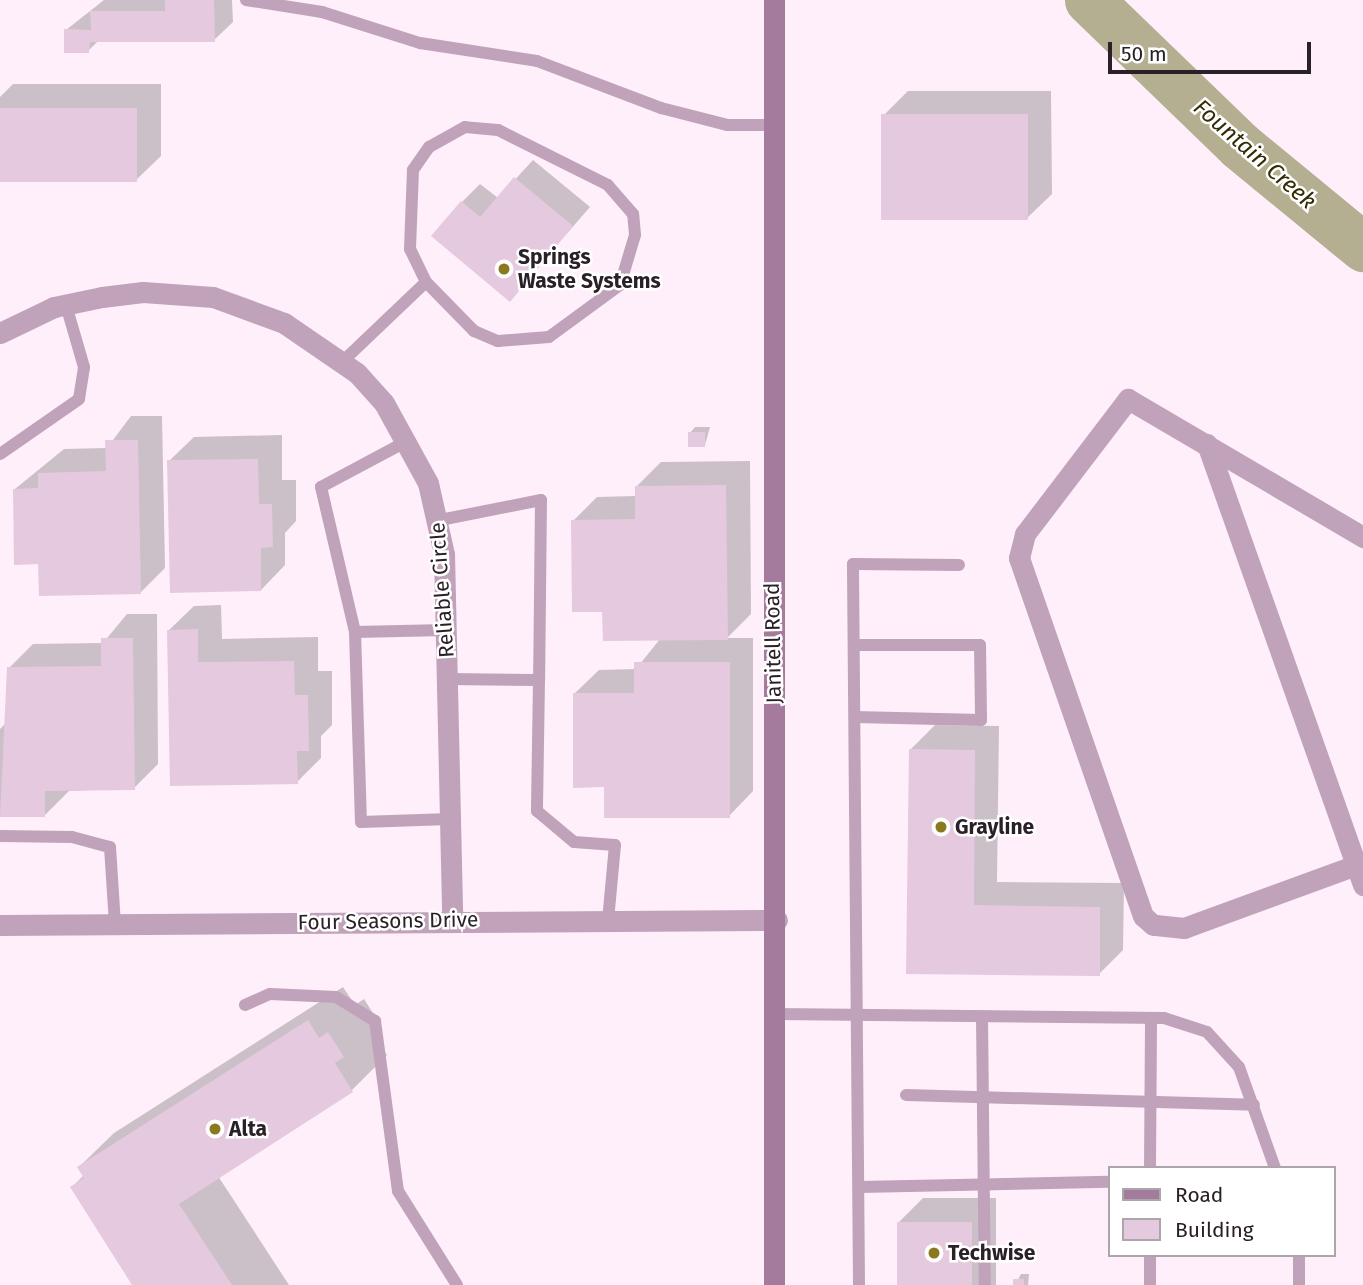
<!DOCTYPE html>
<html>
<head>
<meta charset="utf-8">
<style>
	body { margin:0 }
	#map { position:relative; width:1363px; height:1285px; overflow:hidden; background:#feeffb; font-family:"Fira Sans",sans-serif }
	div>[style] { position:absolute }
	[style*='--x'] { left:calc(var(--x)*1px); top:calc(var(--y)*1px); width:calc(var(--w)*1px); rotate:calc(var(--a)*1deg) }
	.shadow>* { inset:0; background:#0003 }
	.river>* { height:49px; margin:-24.5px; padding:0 24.5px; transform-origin:24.5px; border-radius:24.5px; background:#b4af90 }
	.building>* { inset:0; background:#e5c9df; transform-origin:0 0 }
	.lane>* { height:12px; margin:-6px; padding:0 6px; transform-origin:6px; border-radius:6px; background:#c0a3ba }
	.street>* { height:21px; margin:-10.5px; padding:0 10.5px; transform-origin:10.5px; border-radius:10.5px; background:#c0a3ba }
	.secondary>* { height:21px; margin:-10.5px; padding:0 10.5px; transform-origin:10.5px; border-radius:10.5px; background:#a57b9d }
	.dots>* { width:19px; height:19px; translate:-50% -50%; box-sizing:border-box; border:4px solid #fff; border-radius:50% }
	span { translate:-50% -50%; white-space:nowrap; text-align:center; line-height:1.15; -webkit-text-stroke:5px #fff; paint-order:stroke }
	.poi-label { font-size:21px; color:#2a2028; font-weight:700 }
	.left { translate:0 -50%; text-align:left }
	.street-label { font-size:21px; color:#2a2028 }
	.water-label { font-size:23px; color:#332b02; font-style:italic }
	.legend { position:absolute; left:1108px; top:1166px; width:228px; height:91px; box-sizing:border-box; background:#fff; border:2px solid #aaa6a9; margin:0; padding:9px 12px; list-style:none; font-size:21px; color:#2a2028 }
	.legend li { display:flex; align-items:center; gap:14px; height:35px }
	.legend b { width:35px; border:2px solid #aaa6a9 }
	.scale { position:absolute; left:1108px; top:42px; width:203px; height:32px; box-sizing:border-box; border:4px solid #2a2028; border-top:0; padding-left:9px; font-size:21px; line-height:24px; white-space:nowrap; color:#2a2028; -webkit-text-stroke:5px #fff; paint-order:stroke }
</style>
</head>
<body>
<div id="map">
	<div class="shadow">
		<div style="clip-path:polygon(104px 0,232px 0,233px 22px,214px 40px,99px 40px,88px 51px,66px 30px)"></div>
		<div style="clip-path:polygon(13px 84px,161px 84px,161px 156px,136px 180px,0 181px,0 97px)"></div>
		<div style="clip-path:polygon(908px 91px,1051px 91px,1052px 194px,1027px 218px,883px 116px)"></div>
		<div style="clip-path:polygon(533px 160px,590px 207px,510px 299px,462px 202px,480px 184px,498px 198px)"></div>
		<div style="clip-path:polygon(131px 416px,162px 416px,165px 568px,141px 592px,40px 563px,15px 489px,64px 449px,107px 448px)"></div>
		<div style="clip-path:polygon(695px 427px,710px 427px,705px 445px,690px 433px)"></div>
		<div style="clip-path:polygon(282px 435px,282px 480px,296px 480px,296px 521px,285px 533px,285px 565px,261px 590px,169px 461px,194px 437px)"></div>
		<div style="clip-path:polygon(750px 461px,751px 614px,727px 638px,753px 638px,753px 791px,729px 816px,606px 786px,574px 694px,599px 670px,636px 669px,660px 639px,604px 610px,573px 521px,597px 497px,636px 496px,636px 487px,661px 462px)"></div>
		<div style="clip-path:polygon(221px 605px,222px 639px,318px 637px,318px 671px,332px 671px,332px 725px,321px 736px,321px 758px,297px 782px,169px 630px,194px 606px)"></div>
		<div style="clip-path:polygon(127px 614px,157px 614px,158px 764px,134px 788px,69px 791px,45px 815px,0 815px,0 729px,9px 720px,9px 668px,33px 644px,103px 643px)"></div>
		<div style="clip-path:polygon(935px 725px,999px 726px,997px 882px,1124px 883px,1123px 950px,1099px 974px,908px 972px,910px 750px)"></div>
		<div style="clip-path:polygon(343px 987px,355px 1005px,364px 999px,378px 1021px,370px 1029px,387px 1055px,352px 1090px,218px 1176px,289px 1285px,134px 1285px,72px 1187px,84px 1175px,79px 1167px,114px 1133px)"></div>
		<div style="clip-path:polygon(923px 1198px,996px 1198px,996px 1285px,899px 1285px,899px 1222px)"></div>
		<div style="clip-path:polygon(1021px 1274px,1029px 1274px,1028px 1285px,1015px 1285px)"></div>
	</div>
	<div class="river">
		<div style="--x:1089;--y:0;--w:209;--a:44"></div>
		<div style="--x:1239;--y:145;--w:161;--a:39.4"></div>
	</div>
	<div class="building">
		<div style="clip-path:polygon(165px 0,214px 0,215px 42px,90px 42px,89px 53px,64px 53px,64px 29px,91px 30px,90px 11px,165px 11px)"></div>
		<div style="left:0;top:108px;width:137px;height:74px"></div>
		<div style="left:1028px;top:114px;width:106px;height:147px;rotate:90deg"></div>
		<div style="clip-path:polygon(514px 177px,573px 226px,510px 302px,431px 236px,461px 201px,480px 217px)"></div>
		<div style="left:688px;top:432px;width:17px;height:15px"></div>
		<div style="clip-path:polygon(105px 440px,138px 440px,141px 594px,39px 596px,38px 564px,14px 565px,13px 489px,38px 488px,38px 473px,106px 471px)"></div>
		<div style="clip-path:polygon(258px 459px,259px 504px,272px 504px,273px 547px,261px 548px,261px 591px,170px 593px,167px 460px)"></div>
		<div style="clip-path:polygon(726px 485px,728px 640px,603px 641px,602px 612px,572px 612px,571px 520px,635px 519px,635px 486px)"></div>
		<div style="clip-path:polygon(198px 629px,198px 662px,294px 661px,295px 695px,308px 695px,309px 751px,297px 751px,298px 784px,170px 786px,167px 630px)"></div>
		<div style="clip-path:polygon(101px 638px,133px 638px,135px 790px,45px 791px,45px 817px,0 817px,7px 667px,101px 666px)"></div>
		<div style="clip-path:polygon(634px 662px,730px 662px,730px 818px,604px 818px,604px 787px,573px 788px,573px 693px,634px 693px)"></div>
		<div style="clip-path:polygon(909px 749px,975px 750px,974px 905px,1100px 907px,1100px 976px,906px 974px)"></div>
		<div style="clip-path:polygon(308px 1020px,319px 1038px,328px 1032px,344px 1057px,335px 1063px,353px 1092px,179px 1204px,232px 1285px,132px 1285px,70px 1187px,84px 1178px,77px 1167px)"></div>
		<div style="left:897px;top:1222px;width:75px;height:63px"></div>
		<div style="left:1013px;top:1279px;width:11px;height:6px"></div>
	</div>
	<div class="lane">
		<div style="--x:246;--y:0;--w:77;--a:9"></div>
		<div style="--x:322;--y:12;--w:103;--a:17.6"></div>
		<div style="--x:420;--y:43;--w:118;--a:8.7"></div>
		<div style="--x:537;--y:61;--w:133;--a:20.8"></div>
		<div style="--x:661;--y:108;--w:68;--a:14.4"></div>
		<div style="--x:727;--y:125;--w:46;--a:0"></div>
		<div style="--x:342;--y:362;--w:116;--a:-43.6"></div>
		<div style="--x:426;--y:282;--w:69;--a:45.6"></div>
		<div style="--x:474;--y:331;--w:26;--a:23"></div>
		<div style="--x:498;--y:341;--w:51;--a:-4.5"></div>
		<div style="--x:549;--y:337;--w:88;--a:-36.2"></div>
		<div style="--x:620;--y:285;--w:52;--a:-73.3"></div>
		<div style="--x:635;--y:235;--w:21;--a:-95"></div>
		<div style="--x:633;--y:214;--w:38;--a:-131"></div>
		<div style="--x:608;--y:185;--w:123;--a:-153.4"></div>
		<div style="--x:498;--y:130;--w:33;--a:-175"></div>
		<div style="--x:465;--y:127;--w:41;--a:150.9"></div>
		<div style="--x:429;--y:147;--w:28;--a:125"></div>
		<div style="--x:413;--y:170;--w:79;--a:92.2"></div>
		<div style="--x:410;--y:249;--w:37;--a:64"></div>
		<div style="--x:0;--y:454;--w:96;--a:-34.8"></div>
		<div style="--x:79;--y:399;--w:32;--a:-81"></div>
		<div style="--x:84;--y:367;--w:65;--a:-106.2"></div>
		<div style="--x:440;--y:520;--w:103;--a:-11.2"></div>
		<div style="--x:541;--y:500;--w:180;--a:90.6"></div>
		<div style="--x:446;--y:630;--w:91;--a:178.7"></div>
		<div style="--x:355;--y:632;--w:190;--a:88.2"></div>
		<div style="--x:361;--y:822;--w:89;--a:-1.9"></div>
		<div style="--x:355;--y:632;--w:149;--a:-103.2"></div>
		<div style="--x:321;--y:487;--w:98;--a:-28.1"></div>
		<div style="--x:854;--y:645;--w:126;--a:0"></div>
		<div style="--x:980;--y:645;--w:75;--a:89.2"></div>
		<div style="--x:981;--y:720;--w:126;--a:-178.6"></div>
		<div style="--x:447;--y:679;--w:92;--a:0.6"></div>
		<div style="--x:539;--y:680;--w:131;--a:90.9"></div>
		<div style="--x:537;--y:811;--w:48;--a:40"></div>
		<div style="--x:574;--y:842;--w:41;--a:4.2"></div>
		<div style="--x:615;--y:845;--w:75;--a:95.3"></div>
		<div style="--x:0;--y:836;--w:72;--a:0.8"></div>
		<div style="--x:72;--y:837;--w:39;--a:15"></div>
		<div style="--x:110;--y:847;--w:77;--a:86.3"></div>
		<div style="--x:245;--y:1005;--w:27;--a:-24"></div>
		<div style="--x:270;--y:994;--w:66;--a:2.6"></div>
		<div style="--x:336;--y:997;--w:46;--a:31.6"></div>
		<div style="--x:375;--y:1021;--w:172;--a:82.3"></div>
		<div style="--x:398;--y:1191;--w:111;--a:57.9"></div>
		<div style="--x:776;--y:1014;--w:388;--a:0.6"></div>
		<div style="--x:1164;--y:1018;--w:45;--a:18"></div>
		<div style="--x:1207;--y:1032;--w:47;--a:47.6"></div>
		<div style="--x:1239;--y:1067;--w:107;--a:70.4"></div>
		<div style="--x:982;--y:1016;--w:269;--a:89.4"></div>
		<div style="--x:906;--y:1095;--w:348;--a:1.6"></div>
		<div style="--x:1150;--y:1168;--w:150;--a:-89.6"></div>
		<div style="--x:860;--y:1187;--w:249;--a:-1.2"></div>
		<div style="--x:1150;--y:1255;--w:30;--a:90"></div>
		<div style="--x:1299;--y:1255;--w:30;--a:90"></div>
		<div style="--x:859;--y:1285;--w:721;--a:-90.48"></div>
		<div style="--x:853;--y:564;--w:106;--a:0.5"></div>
	</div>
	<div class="street">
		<div style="--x:0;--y:333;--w:60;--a:-25.7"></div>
		<div style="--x:54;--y:307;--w:49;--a:-11.8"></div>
		<div style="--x:102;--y:297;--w:41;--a:-7"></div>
		<div style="--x:143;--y:292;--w:70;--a:4.1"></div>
		<div style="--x:213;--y:297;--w:76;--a:20.1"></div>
		<div style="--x:284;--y:323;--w:88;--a:34.4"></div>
		<div style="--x:357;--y:373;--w:40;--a:48"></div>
		<div style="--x:384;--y:403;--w:91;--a:61.2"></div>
		<div style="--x:428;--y:483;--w:73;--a:77.3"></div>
		<div style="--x:444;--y:554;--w:366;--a:88.7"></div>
		<div style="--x:1207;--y:444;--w:468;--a:70.5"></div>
		<div style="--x:1356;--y:865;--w:183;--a:159.9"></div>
		<div style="--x:1184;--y:928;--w:31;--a:-174"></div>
		<div style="--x:1153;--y:925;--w:13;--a:-138"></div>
		<div style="--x:1143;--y:916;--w:379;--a:-109.1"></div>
		<div style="--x:1019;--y:558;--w:25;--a:-76"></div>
		<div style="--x:1025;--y:534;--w:170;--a:-52.7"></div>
		<div style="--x:1128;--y:399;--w:273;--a:30.4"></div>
		<div style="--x:0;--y:925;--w:777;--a:-0.37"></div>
	</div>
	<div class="secondary">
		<div style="--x:774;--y:1285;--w:1285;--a:-90"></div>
	</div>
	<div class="dots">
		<div style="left:504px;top:269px;background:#8a791e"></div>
		<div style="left:941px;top:827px;background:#8a791e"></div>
		<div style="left:215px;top:1129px;background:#8a791e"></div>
		<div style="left:934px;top:1253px;background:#8a791e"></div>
	</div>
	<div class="poi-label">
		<span class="left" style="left:518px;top:269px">Springs<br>Waste Systems</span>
		<span class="left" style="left:955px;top:827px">Grayline</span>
		<span class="left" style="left:229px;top:1129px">Alta</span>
		<span class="left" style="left:948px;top:1253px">Techwise</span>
	</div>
	<div class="street-label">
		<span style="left:442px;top:590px;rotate:-94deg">Reliable Circle</span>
		<span style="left:773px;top:643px;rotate:-91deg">Janitell Road</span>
		<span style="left:388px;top:921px;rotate:-1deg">Four Seasons Drive</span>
	</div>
	<div class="water-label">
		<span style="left:1255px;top:154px;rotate:41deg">Fountain Creek</span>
	</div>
	<ul class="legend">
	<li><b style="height:9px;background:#a57b9d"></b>Road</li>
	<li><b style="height:19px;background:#e5c9df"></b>Building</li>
	</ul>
	<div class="scale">50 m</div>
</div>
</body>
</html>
